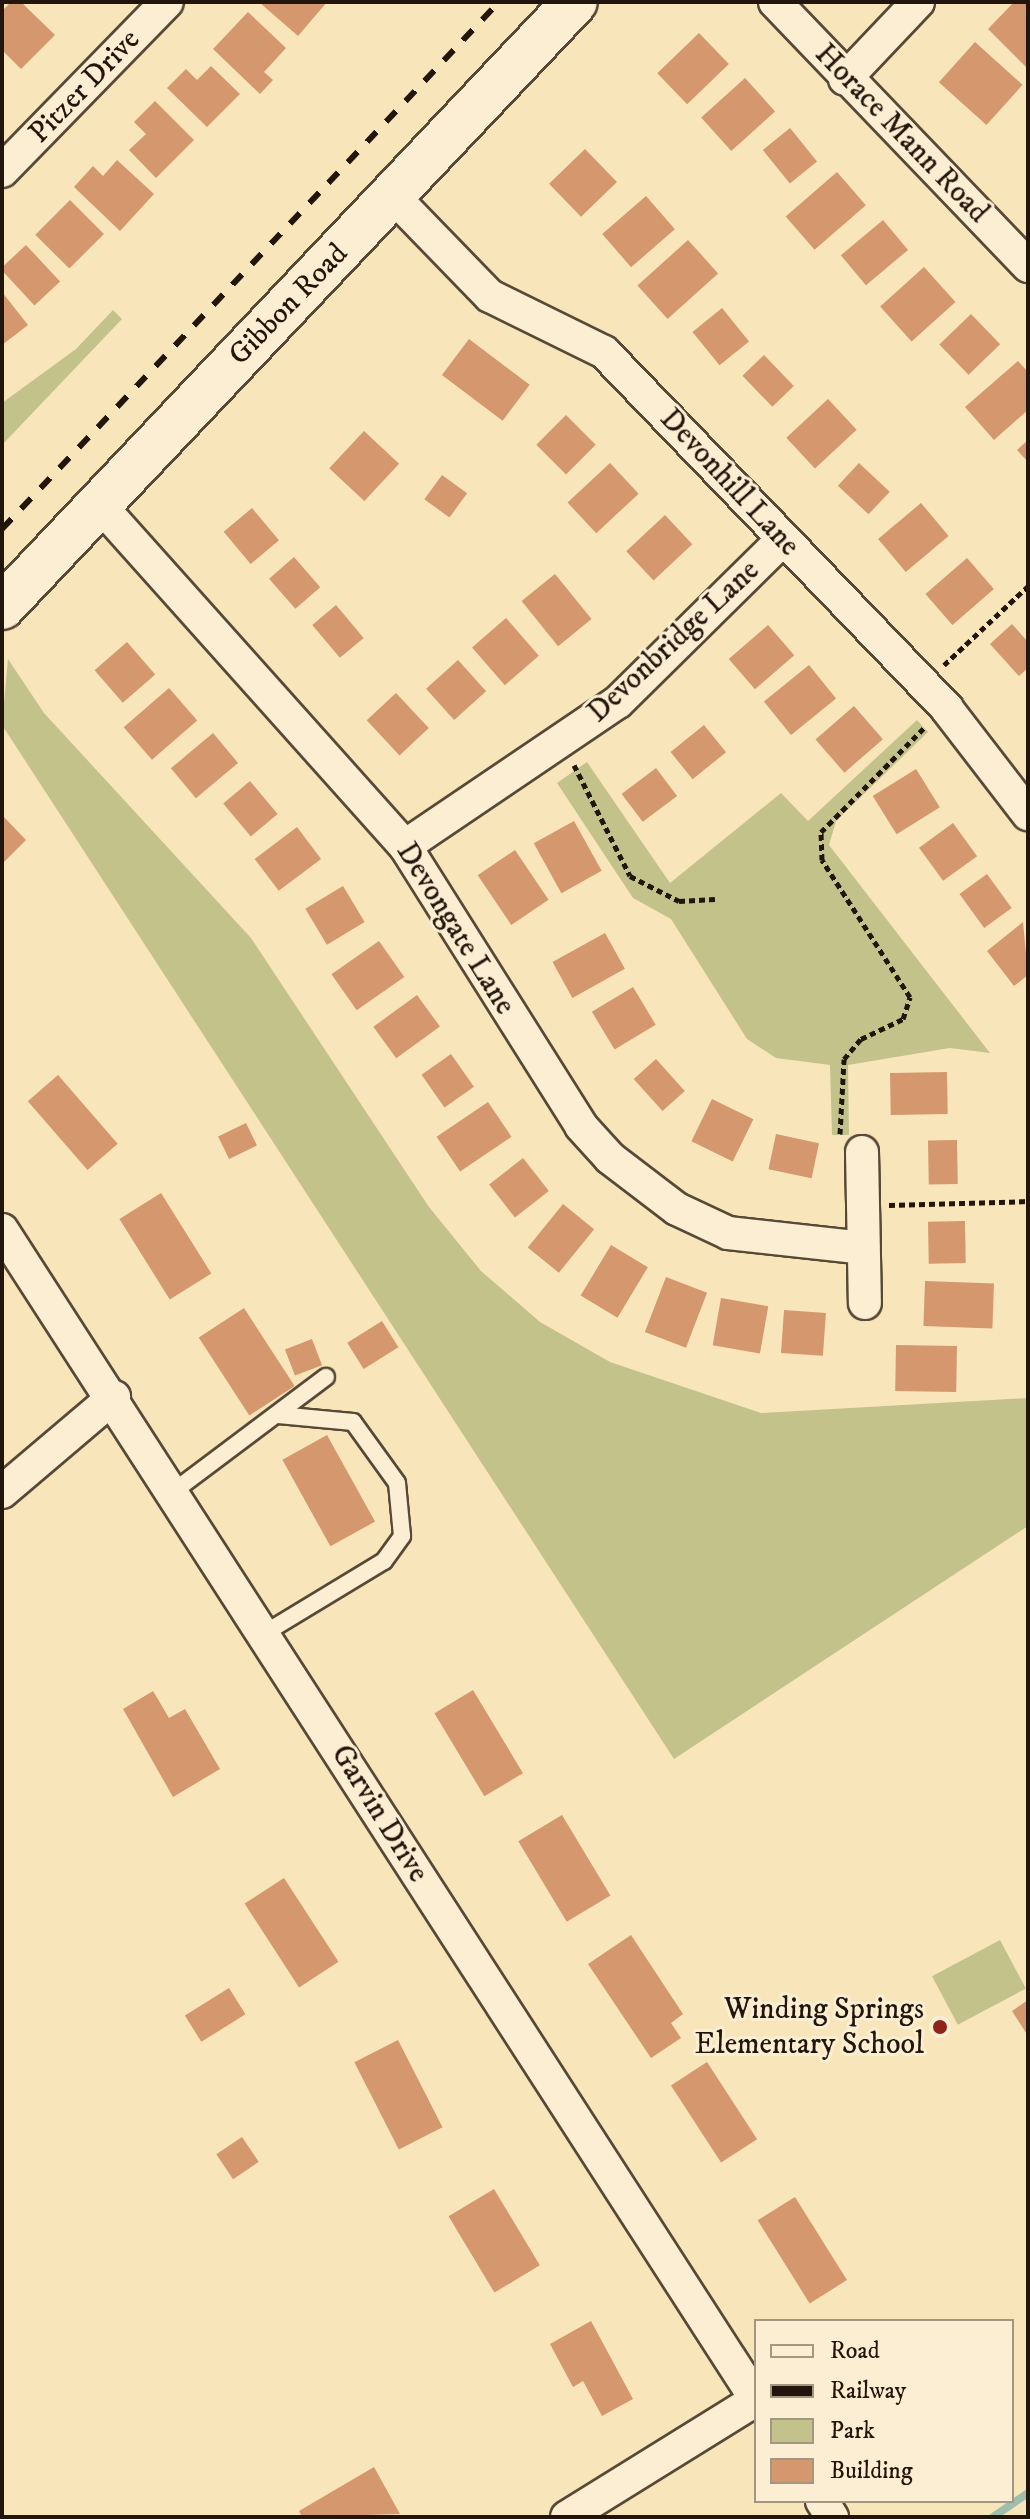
<!DOCTYPE html>
<html>
<head>
<meta charset="utf-8">
<style>
	body { margin:0 }
	#map { position:relative; width:1030px; height:2519px; overflow:hidden; background:#f9e5ba; font-family:"IM FELL DW Pica",serif }
	div>[style] { position:absolute }
	[style*='--x'] { left:calc(var(--x)*1px); top:calc(var(--y)*1px); width:calc(var(--w)*1px); rotate:calc(var(--a)*1deg) }
	.green>* { inset:0; background:#c4c28b; transform-origin:0 0 }
	.stream>* { height:8px; margin:-4px; padding:0 4px; transform-origin:4px; border-radius:4px; background:#9ebfac }
	.building>* { inset:0; background:#d5976e; transform-origin:0 0 }
	.path>* { height:5px; margin-top:-2.5px; transform-origin:0; background:repeating-linear-gradient(90deg,#22150b 0 6px,transparent 0 10px) }
	.roads { filter:drop-shadow(2px 0 #584937) drop-shadow(-2px 0 #584937) drop-shadow(0 2px #584937) drop-shadow(0 -2px #584937) }
	.lane>* { height:16px; margin:-8px; padding:0 8px; transform-origin:8px; border-radius:8px; background:#fbeed2 }
	.street>* { height:32px; margin:-16px; padding:0 16px; transform-origin:16px; border-radius:16px; background:#fbeed2 }
	.secondary>* { height:44px; margin:-22px; padding:0 22px; transform-origin:22px; border-radius:22px; background:#fbeed2 }
	.rail>* { height:6px; margin-top:-3px; transform-origin:0; background:repeating-linear-gradient(90deg,#22150b 0 14px,transparent 0 28px) }
	.dots>* { width:22px; height:22px; translate:-50% -50%; box-sizing:border-box; border:4px solid #fbeed2; border-radius:50% }
	span { translate:-50% -50%; white-space:nowrap; text-align:center; line-height:1.15; -webkit-text-stroke:6px #fbeed2; paint-order:stroke }
	.street-label { font-size:30px; color:#22150b }
	.poi-label { font-size:30px; color:#22150b }
	.right { translate:-100% -50%; text-align:right }
	.frame { position:absolute; inset:0; border:4px solid #22150b; pointer-events:none }
	.legend { position:absolute; left:754px; top:2319px; width:260px; height:184px; box-sizing:border-box; background:#fbeed2; border:2px solid #a49782; margin:0; padding:10px 14px; list-style:none; font-size:24px; color:#22150b }
	.legend li { display:flex; align-items:center; gap:16px; height:40px }
	.legend b { width:40px; border:2px solid #a49782 }
</style>
</head>
<body>
<div id="map">
	<div class="green">
		<div style="clip-path:polygon(113px 310px,122px 319px,2px 445px,2px 403px,76px 349px)"></div>
		<div style="clip-path:polygon(8px 659px,44px 713px,251px 938px,429px 1207px,481px 1271px,540px 1322px,610px 1362px,761px 1413px,1028px 1398px,1028px 1526px,674px 1759px,2px 725px)"></div>
		<div style="clip-path:polygon(917px 720px,928px 732px,836px 821px,829px 845px,990px 1053px,950px 1048px,848px 1065px,849px 1135px,832px 1135px,830px 1065px,776px 1058px,747px 1039px,671px 919px,633px 898px,557px 783px,587px 762px,670px 883px,781px 793px,808px 821px)"></div>
		<div style="left:1000px;top:1940px;width:55px;height:77px;rotate:62deg"></div>
	</div>
	<div class="stream">
		<div style="--x:993;--y:2517;--w:42;--a:-34.4"></div>
	</div>
	<div class="building">
		<div style="clip-path:polygon(11px 2px,21px 2px,55px 35px,21px 69px,2px 50px,2px 11px)"></div>
		<div style="clip-path:polygon(259px 2px,327px 2px,298px 36px)"></div>
		<div style="clip-path:polygon(1014px 2px,1028px 2px,1026px 67px,988px 29px)"></div>
		<div style="clip-path:polygon(248px 12px,286px 48px,264px 72px,273px 80px,260px 94px,213px 49px)"></div>
		<div style="left:699px;top:33px;width:43px;height:58px;rotate:46deg"></div>
		<div style="left:975px;top:42px;width:64px;height:54px;rotate:42deg"></div>
		<div style="clip-path:polygon(211px 66px,240px 94px,207px 127px,167px 88px,186px 69px,197px 80px)"></div>
		<div style="left:745px;top:78px;width:45px;height:59px;rotate:48deg"></div>
		<div style="clip-path:polygon(155px 101px,194px 140px,156px 178px,129px 150px,146px 134px,134px 122px)"></div>
		<div style="left:790px;top:128px;width:43px;height:35px;rotate:51deg"></div>
		<div style="left:585px;top:149px;width:46px;height:50px;rotate:46deg"></div>
		<div style="clip-path:polygon(117px 160px,154px 194px,120px 231px,74px 187px,93px 166px,103px 176px)"></div>
		<div style="left:837px;top:172px;width:44px;height:68px;rotate:49deg"></div>
		<div style="left:646px;top:196px;width:44px;height:58px;rotate:49deg"></div>
		<div style="left:70px;top:200px;width:48px;height:49px;rotate:45deg"></div>
		<div style="left:883px;top:220px;width:39px;height:55px;rotate:50deg"></div>
		<div style="left:688px;top:240px;width:45px;height:68px;rotate:48deg"></div>
		<div style="left:26px;top:245px;width:50px;height:35px;rotate:47deg"></div>
		<div style="left:924px;top:267px;width:47px;height:59px;rotate:48deg"></div>
		<div style="clip-path:polygon(2px 292px,28px 325px,2px 345px)"></div>
		<div style="left:722px;top:308px;width:43px;height:38px;rotate:51deg"></div>
		<div style="left:971px;top:314px;width:42px;height:44px;rotate:46deg"></div>
		<div style="left:469px;top:339px;width:76px;height:45px;rotate:37deg"></div>
		<div style="left:764px;top:355px;width:43px;height:30px;rotate:46deg"></div>
		<div style="clip-path:polygon(1018px 361px,1028px 372px,1028px 410px,994px 440px,965px 407px)"></div>
		<div style="left:828px;top:399px;width:42px;height:57px;rotate:47deg"></div>
		<div style="left:566px;top:415px;width:42px;height:42px;rotate:45deg"></div>
		<div style="left:364px;top:431px;width:48px;height:51px;rotate:43deg"></div>
		<div style="clip-path:polygon(1028px 440px,1028px 462px,1017px 450px)"></div>
		<div style="left:610px;top:463px;width:42px;height:58px;rotate:47deg"></div>
		<div style="left:859px;top:463px;width:42px;height:31px;rotate:43deg"></div>
		<div style="left:442px;top:475px;width:31px;height:30px;rotate:36deg"></div>
		<div style="left:921px;top:503px;width:43px;height:56px;rotate:50deg"></div>
		<div style="left:252px;top:508px;width:42px;height:37px;rotate:50deg"></div>
		<div style="left:665px;top:515px;width:40px;height:53px;rotate:47deg"></div>
		<div style="left:294px;top:557px;width:40px;height:33px;rotate:49deg"></div>
		<div style="left:967px;top:558px;width:41px;height:55px;rotate:49deg"></div>
		<div style="left:555px;top:574px;width:58px;height:43px;rotate:51deg"></div>
		<div style="left:336px;top:605px;width:43px;height:31px;rotate:50deg"></div>
		<div style="left:506px;top:618px;width:50px;height:45px;rotate:49deg"></div>
		<div style="clip-path:polygon(1012px 624px,1028px 642px,1028px 668px,1019px 676px,990px 644px)"></div>
		<div style="left:768px;top:625px;width:40px;height:52px;rotate:49deg"></div>
		<div style="left:127px;top:642px;width:43px;height:43px;rotate:49deg"></div>
		<div style="left:458px;top:660px;width:42px;height:43px;rotate:48deg"></div>
		<div style="left:809px;top:665px;width:43px;height:58px;rotate:51deg"></div>
		<div style="left:169px;top:688px;width:43px;height:60px;rotate:49deg"></div>
		<div style="left:396px;top:693px;width:48px;height:40px;rotate:47deg"></div>
		<div style="left:854px;top:706px;width:44px;height:51px;rotate:49deg"></div>
		<div style="left:704px;top:725px;width:35px;height:43px;rotate:51deg"></div>
		<div style="left:213px;top:733px;width:39px;height:55px;rotate:50deg"></div>
		<div style="left:656px;top:768px;width:35px;height:43px;rotate:53deg"></div>
		<div style="left:916px;top:769px;width:45px;height:51px;rotate:58deg"></div>
		<div style="left:250px;top:781px;width:43px;height:35px;rotate:50deg"></div>
		<div style="clip-path:polygon(2px 815px,26px 840px,2px 864px)"></div>
		<div style="left:574px;top:821px;width:57px;height:46px;rotate:61deg"></div>
		<div style="left:953px;top:823px;width:41px;height:42px;rotate:54deg"></div>
		<div style="left:297px;top:827px;width:40px;height:53px;rotate:53deg"></div>
		<div style="left:515px;top:850px;width:60px;height:45px;rotate:56deg"></div>
		<div style="left:987px;top:874px;width:42px;height:34px;rotate:54deg"></div>
		<div style="left:343px;top:886px;width:42px;height:44px;rotate:59deg"></div>
		<div style="clip-path:polygon(1023px 922px,1028px 975px,1014px 986px,987px 951px)"></div>
		<div style="left:605px;top:933px;width:41px;height:60px;rotate:61deg"></div>
		<div style="left:379px;top:941px;width:44px;height:58px;rotate:55deg"></div>
		<div style="left:633px;top:987px;width:44px;height:48px;rotate:59deg"></div>
		<div style="left:417px;top:995px;width:39px;height:54px;rotate:54deg"></div>
		<div style="left:451px;top:1054px;width:40px;height:36px;rotate:55deg"></div>
		<div style="left:656px;top:1059px;width:43px;height:30px;rotate:48deg"></div>
		<div style="left:947px;top:1072px;width:42px;height:57px;rotate:89deg"></div>
		<div style="left:58px;top:1075px;width:91px;height:40px;rotate:49deg"></div>
		<div style="left:712px;top:1099px;width:46px;height:47px;rotate:26deg"></div>
		<div style="left:488px;top:1102px;width:42px;height:62px;rotate:56deg"></div>
		<div style="left:246px;top:1123px;width:25px;height:31px;rotate:64deg"></div>
		<div style="left:776px;top:1134px;width:44px;height:36px;rotate:12deg"></div>
		<div style="left:957px;top:1140px;width:44px;height:29px;rotate:89deg"></div>
		<div style="left:523px;top:1158px;width:42px;height:43px;rotate:52deg"></div>
		<div style="left:161px;top:1193px;width:95px;height:49px;rotate:58deg"></div>
		<div style="left:563px;top:1204px;width:40px;height:56px;rotate:39deg"></div>
		<div style="left:965px;top:1221px;width:42px;height:37px;rotate:89deg"></div>
		<div style="left:611px;top:1245px;width:43px;height:59px;rotate:31deg"></div>
		<div style="left:666px;top:1277px;width:44px;height:59px;rotate:21deg"></div>
		<div style="left:925px;top:1281px;width:69px;height:45px;rotate:2deg"></div>
		<div style="left:721px;top:1298px;width:48px;height:48px;rotate:10deg"></div>
		<div style="left:244px;top:1308px;width:93px;height:54px;rotate:57deg"></div>
		<div style="left:784px;top:1310px;width:42px;height:43px;rotate:4deg"></div>
		<div style="left:382px;top:1321px;width:31px;height:41px;rotate:58deg"></div>
		<div style="left:312px;top:1339px;width:28px;height:29px;rotate:69deg"></div>
		<div style="left:896px;top:1345px;width:61px;height:46px;rotate:1deg"></div>
		<div style="left:327px;top:1435px;width:99px;height:51px;rotate:61deg"></div>
		<div style="left:473px;top:1690px;width:97px;height:45px;rotate:59deg"></div>
		<div style="clip-path:polygon(153px 1691px,169px 1718px,185px 1709px,220px 1769px,173px 1797px,123px 1709px)"></div>
		<div style="left:562px;top:1815px;width:94px;height:51px;rotate:59deg"></div>
		<div style="left:284px;top:1878px;width:100px;height:47px;rotate:57deg"></div>
		<div style="clip-path:polygon(631px 1935px,683px 2014px,671px 2023px,681px 2038px,651px 2058px,588px 1964px)"></div>
		<div style="left:229px;top:1988px;width:31px;height:52px;rotate:58deg"></div>
		<div style="clip-path:polygon(1028px 2000px,1028px 2036px,1012px 2011px)"></div>
		<div style="left:398px;top:2040px;width:98px;height:49px;rotate:63deg"></div>
		<div style="left:707px;top:2062px;width:92px;height:43px;rotate:57deg"></div>
		<div style="left:242px;top:2137px;width:30px;height:31px;rotate:56deg"></div>
		<div style="left:494px;top:2189px;width:89px;height:53px;rotate:59deg"></div>
		<div style="left:795px;top:2197px;width:98px;height:44px;rotate:58deg"></div>
		<div style="clip-path:polygon(591px 2321px,633px 2399px,602px 2416px,583px 2381px,573px 2387px,550px 2344px)"></div>
		<div style="clip-path:polygon(374px 2467px,400px 2514px,302px 2517px,299px 2511px)"></div>
	</div>
	<div class="path">
		<div style="--x:944;--y:665;--w:115;--a:-43.2"></div>
		<div style="--x:574;--y:765;--w:124;--a:63.2"></div>
		<div style="--x:630;--y:876;--w:55;--a:27"></div>
		<div style="--x:679;--y:901;--w:36;--a:-3"></div>
		<div style="--x:840;--y:1134;--w:75;--a:-86.9"></div>
		<div style="--x:844;--y:1059;--w:26;--a:-50"></div>
		<div style="--x:861;--y:1039;--w:47;--a:-25.5"></div>
		<div style="--x:903;--y:1019;--w:23;--a:-72"></div>
		<div style="--x:910;--y:997;--w:163;--a:-122.7"></div>
		<div style="--x:822;--y:860;--w:28;--a:-92"></div>
		<div style="--x:821;--y:832;--w:149;--a:-45.3"></div>
		<div style="--x:889;--y:1205;--w:139;--a:-1.6"></div>
	</div>
	<div class="roads">
		<div class="lane">
			<div style="--x:174;--y:1491;--w:190;--a:-36.9"></div>
			<div style="--x:265;--y:1633;--w:139;--a:-31.2"></div>
			<div style="--x:384;--y:1561;--w:31;--a:-54"></div>
			<div style="--x:402;--y:1536;--w:53;--a:-95.4"></div>
			<div style="--x:397;--y:1483;--w:75;--a:-125.8"></div>
			<div style="--x:353;--y:1422;--w:75;--a:-174.7"></div>
		</div>
		<div class="street">
			<div style="--x:775;--y:2;--w:366;--a:46.2"></div>
			<div style="--x:845;--y:79;--w:106;--a:-46.5"></div>
			<div style="--x:2;--y:171;--w:236;--a:-45.7"></div>
			<div style="--x:393;--y:196;--w:139;--a:45.9"></div>
			<div style="--x:490;--y:296;--w:127;--a:26.2"></div>
			<div style="--x:604;--y:352;--w:495;--a:46.1"></div>
			<div style="--x:947;--y:709;--w:133;--a:52.4"></div>
			<div style="--x:99;--y:504;--w:459;--a:48.2"></div>
			<div style="--x:405;--y:846;--w:331;--a:57.8"></div>
			<div style="--x:581;--y:1126;--w:43;--a:47.8"></div>
			<div style="--x:610;--y:1158;--w:84;--a:37.3"></div>
			<div style="--x:677;--y:1209;--w:56;--a:25.2"></div>
			<div style="--x:728;--y:1233;--w:136;--a:6.3"></div>
			<div style="--x:405;--y:846;--w:257;--a:-34.1"></div>
			<div style="--x:618;--y:702;--w:229;--a:-44.6"></div>
			<div style="--x:862;--y:1152;--w:151;--a:88.9"></div>
			<div style="--x:2;--y:1230;--w:1391;--a:57.18"></div>
			<div style="--x:2;--y:1492;--w:147;--a:-40.3"></div>
			<div style="--x:822;--y:2501;--w:19;--a:58"></div>
			<div style="--x:567;--y:2517;--w:222;--a:-31.8"></div>
		</div>
		<div class="secondary">
			<div style="--x:2;--y:607;--w:833;--a:-46.56"></div>
		</div>
	</div>
	<div class="rail">
		<div style="--x:2;--y:529;--w:724;--a:-46.68"></div>
	</div>
	<div class="dots">
		<div style="left:940px;top:2027px;background:#8f2418"></div>
	</div>
	<div class="street-label">
		<span style="left:85px;top:87px;rotate:-46deg">Pitzer Drive</span>
		<span style="left:901px;top:134px;rotate:46deg">Horace Mann Road</span>
		<span style="left:289px;top:305px;rotate:-46deg">Gibbon Road</span>
		<span style="left:729px;top:483px;rotate:47deg">Devonhill Lane</span>
		<span style="left:674px;top:642px;rotate:-43deg">Devonbridge Lane</span>
		<span style="left:455px;top:929px;rotate:58deg">Devongate Lane</span>
		<span style="left:379px;top:1814px;rotate:58deg">Garvin Drive</span>
	</div>
	<div class="poi-label">
		<span class="right" style="left:924px;top:2027px">Winding Springs<br>Elementary School</span>
	</div>
	<div class="frame"></div>
	<ul class="legend">
	<li><b style="height:10px;background:#fbeed2"></b>Road</li>
	<li><b style="height:10px;background:#22150b"></b>Railway</li>
	<li><b style="height:22px;background:#c4c28b"></b>Park</li>
	<li><b style="height:22px;background:#d5976e"></b>Building</li>
	</ul>
</div>
</body>
</html>
